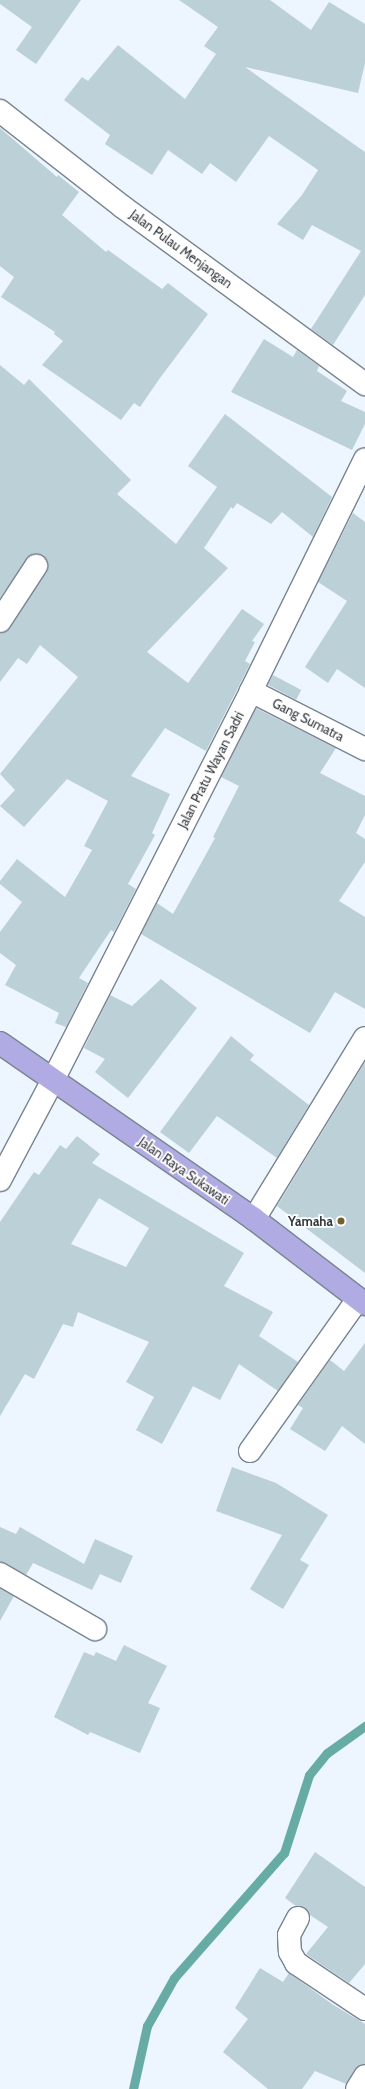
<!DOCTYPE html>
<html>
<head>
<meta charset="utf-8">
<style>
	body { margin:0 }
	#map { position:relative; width:365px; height:2089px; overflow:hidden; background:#edf5fe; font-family:Cabin,sans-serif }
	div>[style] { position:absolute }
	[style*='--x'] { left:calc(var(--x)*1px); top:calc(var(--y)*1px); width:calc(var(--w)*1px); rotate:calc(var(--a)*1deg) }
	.stream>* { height:9px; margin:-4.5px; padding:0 4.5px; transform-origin:4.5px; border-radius:4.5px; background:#66aca5 }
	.building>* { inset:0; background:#bbd0d7; transform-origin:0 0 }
	.roads { filter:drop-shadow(1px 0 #798491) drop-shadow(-1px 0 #798491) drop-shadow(0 1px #798491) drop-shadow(0 -1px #798491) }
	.minor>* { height:22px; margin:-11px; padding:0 11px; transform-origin:11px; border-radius:11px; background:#fff }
	.tertiary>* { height:22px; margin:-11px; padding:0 11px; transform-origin:11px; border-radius:11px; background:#fff }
	.trunk>* { height:22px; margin:-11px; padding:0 11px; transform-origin:11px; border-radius:11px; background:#b0abe2 }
	.dots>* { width:11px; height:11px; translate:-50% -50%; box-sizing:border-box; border:2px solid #fff; border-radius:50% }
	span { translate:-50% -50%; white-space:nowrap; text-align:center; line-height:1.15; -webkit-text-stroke:3.5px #fff; paint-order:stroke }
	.street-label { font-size:13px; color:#33383e }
	.poi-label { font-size:13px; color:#33383e; font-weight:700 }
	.right { translate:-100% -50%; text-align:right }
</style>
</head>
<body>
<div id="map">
	<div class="stream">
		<div style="--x:133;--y:2089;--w:65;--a:-77.5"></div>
		<div style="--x:147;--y:2026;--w:55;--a:-60.6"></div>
		<div style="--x:174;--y:1978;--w:167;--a:-48.7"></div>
		<div style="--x:284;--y:1853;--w:82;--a:-72.2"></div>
		<div style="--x:309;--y:1775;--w:28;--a:-51"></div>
		<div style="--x:327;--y:1753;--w:47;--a:-35.4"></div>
	</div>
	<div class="building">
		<div style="clip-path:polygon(0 0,81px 0,36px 64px,16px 50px,32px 27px,0 4px)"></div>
		<div style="clip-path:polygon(179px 0,270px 0,311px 30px,329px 2px,365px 24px,365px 63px,358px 93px,245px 67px,365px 152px,365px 295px,333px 345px,311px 329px,361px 251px,312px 225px,303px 240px,277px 224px,302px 195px,318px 170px,269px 136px,236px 182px,210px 163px,202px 174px,168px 150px,152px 175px,105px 144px,110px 135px,64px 100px,82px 77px,88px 81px,118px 45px,185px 99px,216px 54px,204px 46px,218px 27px)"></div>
		<div style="clip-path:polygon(0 128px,57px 177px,58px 175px,79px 192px,62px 215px,106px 252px,108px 250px,162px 289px,168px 283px,208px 314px,160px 378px,140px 407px,134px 403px,121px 420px,42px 365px,63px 341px,54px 334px,55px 332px,1px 297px,14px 277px,0 266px)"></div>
		<div style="clip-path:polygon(264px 339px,293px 357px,297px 350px,319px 366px,317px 371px,347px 391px,341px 401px,365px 412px,365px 424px,352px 450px,231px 392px)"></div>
		<div style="clip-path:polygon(0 365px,24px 385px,29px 379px,131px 480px,117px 494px,176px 544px,217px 487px,188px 466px,225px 414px,332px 497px,313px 537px,282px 512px,271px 524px,237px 503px,233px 509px,231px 507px,204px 548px,228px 568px,147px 652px,188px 683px,242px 609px,264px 624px,252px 641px,255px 642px,245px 661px,250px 664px,206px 751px,165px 728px,131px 776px,170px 794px,152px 833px,155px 835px,128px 884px,136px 889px,114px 932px,111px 930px,79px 978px,88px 983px,66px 1027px,55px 1023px,59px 1013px,5px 985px,16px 965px,0 953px,0 932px,22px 902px,0 884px,0 881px,17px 859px,65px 897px,92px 850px,84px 846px,108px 801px,67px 779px,24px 827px,0 806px,15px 790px,0 774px,78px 677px,40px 645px,27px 664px,18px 658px,0 682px,0 633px,10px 628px,48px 566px,42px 555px,30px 555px,0 598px)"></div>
		<div style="clip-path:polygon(353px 513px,365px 522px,365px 688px,337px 669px,328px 683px,305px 667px,347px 601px,318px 582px)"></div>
		<div style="left:273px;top:675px;width:32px;height:11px;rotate:28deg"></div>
		<div style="clip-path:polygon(256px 708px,336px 748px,320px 773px,365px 796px,365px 815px,356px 833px,365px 839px,365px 862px,339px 901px,365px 917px,365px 1009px,335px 992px,310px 1033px,141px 934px,157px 903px,173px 914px,215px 838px,213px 837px,239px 786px,221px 777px)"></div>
		<div style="clip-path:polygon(161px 979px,197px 1008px,128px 1098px,95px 1072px,105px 1059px,84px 1048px,110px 995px,132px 1006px)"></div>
		<div style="clip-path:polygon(231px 1036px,254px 1055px,250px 1060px,309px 1105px,277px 1158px,217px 1116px,189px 1153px,160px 1132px)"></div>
		<div style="clip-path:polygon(365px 1062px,365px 1273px,277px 1206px)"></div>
		<div style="clip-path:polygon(evenodd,77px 1136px,100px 1154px,92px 1163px,244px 1253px,224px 1286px,273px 1312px,259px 1336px,298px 1362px,278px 1391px,239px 1364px,220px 1400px,193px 1386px,162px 1444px,136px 1430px,154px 1397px,126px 1382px,149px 1342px,78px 1312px,73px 1327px,63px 1324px,34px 1379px,25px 1374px,0 1416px,0 1222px,34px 1172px,39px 1175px,60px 1145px,66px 1149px,77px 1136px,99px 1198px,149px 1228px,126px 1267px,71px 1244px,99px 1198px)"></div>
		<div style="clip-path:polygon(365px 1343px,365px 1444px,342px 1426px,325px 1451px,290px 1429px,303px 1408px,298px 1405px,330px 1360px,344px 1371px)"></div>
		<div style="clip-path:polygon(232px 1467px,276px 1483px,328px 1515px,300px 1560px,309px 1565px,283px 1609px,250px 1589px,282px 1535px,216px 1511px)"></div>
		<div style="clip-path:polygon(0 1527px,16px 1534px,20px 1527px,84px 1564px,95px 1539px,133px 1556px,121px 1583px,100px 1574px,92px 1590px,33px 1563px,26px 1575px,0 1562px)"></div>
		<div style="clip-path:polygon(0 1588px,14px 1596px,0 1621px)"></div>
		<div style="clip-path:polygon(124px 1645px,167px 1666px,148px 1703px,160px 1708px,140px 1753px,90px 1732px,88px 1735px,54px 1717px,84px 1652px,94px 1656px,96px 1652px,116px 1661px)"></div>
		<div style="clip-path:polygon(315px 1852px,365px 1887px,365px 1964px,349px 1983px,306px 1954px,328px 1927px,310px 1915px,304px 1907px,296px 1906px,285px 1898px)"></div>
		<div style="clip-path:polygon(260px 1968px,283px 1982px,289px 1973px,332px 2004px,365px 2024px,365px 2064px,355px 2069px,346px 2084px,315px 2071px,302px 2089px,268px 2089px,223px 2052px,248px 2019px,235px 2008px)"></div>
	</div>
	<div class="roads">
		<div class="minor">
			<div style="--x:0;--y:111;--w:156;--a:38"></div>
			<div style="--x:123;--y:207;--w:300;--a:36.2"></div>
			<div style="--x:0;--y:621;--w:66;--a:-56.8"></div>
			<div style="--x:251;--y:691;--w:128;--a:27"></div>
			<div style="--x:0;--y:1180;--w:113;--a:-62.1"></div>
			<div style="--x:254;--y:1219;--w:212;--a:-58.5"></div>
			<div style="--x:250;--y:1451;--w:186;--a:-54.6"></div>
			<div style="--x:0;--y:1574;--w:110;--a:30.1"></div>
			<div style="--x:298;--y:1918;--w:19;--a:118"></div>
			<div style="--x:289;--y:1935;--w:17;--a:87"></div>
			<div style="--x:290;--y:1952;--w:13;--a:61"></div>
			<div style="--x:296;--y:1963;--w:83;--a:33.7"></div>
			<div style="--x:357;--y:2089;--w:15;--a:-58"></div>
		</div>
		<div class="tertiary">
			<div style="--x:53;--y:1080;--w:436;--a:-63"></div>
			<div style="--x:251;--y:691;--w:258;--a:-63.8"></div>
		</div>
		<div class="trunk">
			<div style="--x:0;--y:1043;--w:309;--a:34.7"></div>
			<div style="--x:254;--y:1219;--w:140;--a:37.4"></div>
		</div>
	</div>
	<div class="dots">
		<div style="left:341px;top:1221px;background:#735f2e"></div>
	</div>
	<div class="street-label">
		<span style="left:181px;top:249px;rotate:36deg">Jalan Pulau Menjangan</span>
		<span style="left:308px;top:720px;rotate:27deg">Gang Sumatra</span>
		<span style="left:211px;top:770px;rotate:-63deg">Jalan Pratu Wayan Sadri</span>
		<span style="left:184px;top:1171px;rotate:35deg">Jalan Raya Sukawati</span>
	</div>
	<div class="poi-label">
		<span class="right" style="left:333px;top:1221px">Yamaha</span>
	</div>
</div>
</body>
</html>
